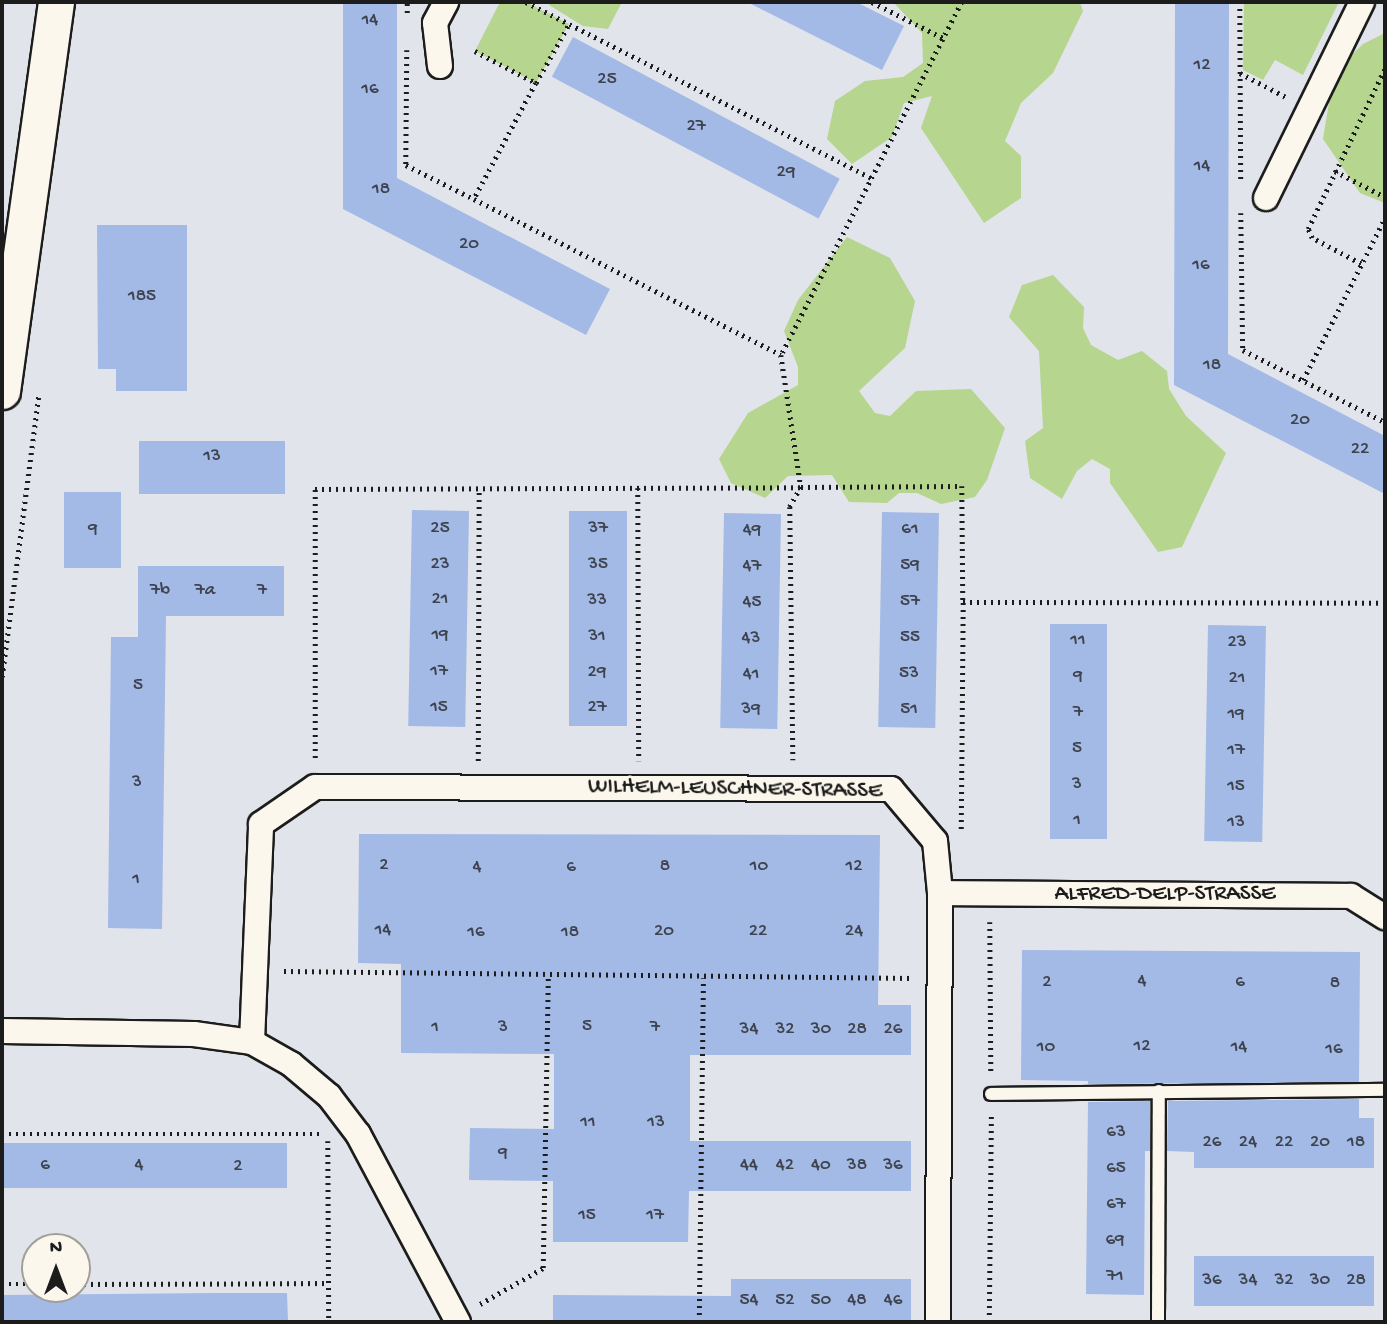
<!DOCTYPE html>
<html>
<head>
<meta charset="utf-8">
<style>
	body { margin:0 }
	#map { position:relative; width:1387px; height:1324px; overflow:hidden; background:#e1e4ea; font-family:"Gochi Hand",sans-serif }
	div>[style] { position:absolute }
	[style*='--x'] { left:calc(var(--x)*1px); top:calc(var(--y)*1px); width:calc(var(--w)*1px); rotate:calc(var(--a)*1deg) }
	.green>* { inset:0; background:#b6d58e }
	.building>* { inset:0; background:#a3b9e6; transform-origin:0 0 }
	.path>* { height:4.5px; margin-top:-2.25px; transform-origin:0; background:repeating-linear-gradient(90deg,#1c1c1c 0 2px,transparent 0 7px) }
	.roads { filter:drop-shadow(2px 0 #1c1c1c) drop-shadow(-2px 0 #1c1c1c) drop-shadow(0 2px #1c1c1c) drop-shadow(0 -2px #1c1c1c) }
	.lane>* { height:12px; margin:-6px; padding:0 6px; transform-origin:6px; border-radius:6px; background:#fbf7ec }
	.street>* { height:24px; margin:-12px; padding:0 12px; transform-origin:12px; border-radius:12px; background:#fbf7ec }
	.secondary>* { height:35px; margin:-17.5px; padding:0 17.5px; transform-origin:17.5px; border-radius:17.5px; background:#fbf7ec }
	span { translate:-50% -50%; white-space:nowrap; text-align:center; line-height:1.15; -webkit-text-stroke:5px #fbf7ec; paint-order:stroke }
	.number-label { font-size:19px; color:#3e434e }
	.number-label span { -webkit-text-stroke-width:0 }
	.street-label { font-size:23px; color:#1c1c1c }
	.frame { position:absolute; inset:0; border:4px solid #1c1c1c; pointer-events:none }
	.north { position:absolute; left:21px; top:1233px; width:70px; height:70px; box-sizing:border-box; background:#fbf7ec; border:2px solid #a29f99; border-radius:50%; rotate:0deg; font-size:19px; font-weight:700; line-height:28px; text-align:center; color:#1c1c1c }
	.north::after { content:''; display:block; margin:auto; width:24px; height:32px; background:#1c1c1c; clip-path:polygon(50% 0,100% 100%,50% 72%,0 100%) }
</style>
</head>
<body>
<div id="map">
	<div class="green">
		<div style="clip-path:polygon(500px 2px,526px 2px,569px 24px,536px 83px,475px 51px)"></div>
		<div style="clip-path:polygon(550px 2px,622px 2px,608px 29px,583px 26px,549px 5px)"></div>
		<div style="clip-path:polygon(893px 2px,1080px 2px,1083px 11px,1053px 73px,1021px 103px,1005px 141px,1021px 156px,1021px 198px,984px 223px,921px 128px,932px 96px,904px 103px,892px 137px,852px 164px,827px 139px,835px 101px,865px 81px,903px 77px,923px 63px,922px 33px)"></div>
		<div style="clip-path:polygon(1244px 2px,1339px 2px,1303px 75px,1275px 60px,1263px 80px,1243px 70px)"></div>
		<div style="clip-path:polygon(1385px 33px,1385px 203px,1360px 193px,1323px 139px,1334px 72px,1363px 44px)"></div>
		<div style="clip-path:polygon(847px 237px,890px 258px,915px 301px,905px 348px,859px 391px,875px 413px,890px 416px,916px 391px,971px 389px,1005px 428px,987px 480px,975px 497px,941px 504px,917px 493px,899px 493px,887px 503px,849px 502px,832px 475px,788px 476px,765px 498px,731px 483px,719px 459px,748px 413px,798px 385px,798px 367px,784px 331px,798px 300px)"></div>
		<div style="clip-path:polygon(1053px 275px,1084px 307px,1083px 328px,1091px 345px,1118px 360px,1142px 351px,1167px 371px,1169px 389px,1186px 416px,1226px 453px,1182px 547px,1158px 552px,1110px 483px,1110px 469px,1092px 459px,1077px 471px,1062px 499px,1030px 478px,1025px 441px,1043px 428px,1039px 351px,1009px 317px,1022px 285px)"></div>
	</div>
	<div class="building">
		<div style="clip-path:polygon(343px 2px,397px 2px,397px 178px,610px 289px,586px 335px,343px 209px)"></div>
		<div style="clip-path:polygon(747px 2px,856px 2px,904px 26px,882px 70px)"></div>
		<div style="clip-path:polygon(1175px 2px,1229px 2px,1228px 354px,1385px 436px,1385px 494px,1174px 385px)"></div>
		<div style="left:573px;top:37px;width:302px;height:45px;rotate:28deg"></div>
		<div style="clip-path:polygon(97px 225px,187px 225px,187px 391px,116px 391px,116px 369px,98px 369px)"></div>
		<div style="left:139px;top:441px;width:146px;height:53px"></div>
		<div style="left:64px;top:492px;width:57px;height:76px"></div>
		<div style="left:412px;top:510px;width:57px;height:216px;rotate:1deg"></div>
		<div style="left:569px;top:511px;width:58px;height:215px"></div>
		<div style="left:882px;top:512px;width:57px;height:215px;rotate:1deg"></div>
		<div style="left:724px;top:513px;width:57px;height:215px;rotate:1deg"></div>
		<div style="clip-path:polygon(138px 566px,284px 566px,284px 616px,166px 616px,162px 929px,108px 928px,111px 637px,138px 637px)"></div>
		<div style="left:1050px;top:624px;width:57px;height:215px"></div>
		<div style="left:1208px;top:625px;width:58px;height:216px;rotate:1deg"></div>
		<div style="clip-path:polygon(359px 834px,880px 835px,878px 1005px,911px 1005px,911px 1055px,690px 1055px,690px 1141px,911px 1141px,911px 1191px,689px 1191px,688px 1242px,553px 1242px,553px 1181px,469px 1180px,470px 1128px,554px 1129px,554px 1054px,401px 1053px,401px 964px,358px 963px)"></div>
		<div style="clip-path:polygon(1022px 950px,1360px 952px,1359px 1082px,1088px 1084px,1088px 1081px,1021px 1080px)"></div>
		<div style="clip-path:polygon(1359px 1099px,1359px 1118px,1374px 1118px,1374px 1168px,1194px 1168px,1194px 1152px,1167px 1151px,1168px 1101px)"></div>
		<div style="clip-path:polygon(1150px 1101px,1150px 1151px,1145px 1151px,1144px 1295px,1086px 1294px,1088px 1102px)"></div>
		<div style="left:2px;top:1143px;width:285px;height:45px"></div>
		<div style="left:1194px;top:1256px;width:180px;height:50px"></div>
		<div style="clip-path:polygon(731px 1279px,911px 1279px,911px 1322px,553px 1322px,553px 1295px,731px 1296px)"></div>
		<div style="clip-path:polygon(212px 1293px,287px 1293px,288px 1322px,2px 1322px,2px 1295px)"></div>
	</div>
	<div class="path">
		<div style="--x:526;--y:2;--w:388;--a:27"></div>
		<div style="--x:872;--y:2;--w:82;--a:26.9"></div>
		<div style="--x:962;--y:2;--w:397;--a:117.1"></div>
		<div style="--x:781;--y:355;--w:134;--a:81.4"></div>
		<div style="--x:801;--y:487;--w:161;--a:-0.4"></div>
		<div style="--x:962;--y:486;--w:116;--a:89.5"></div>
		<div style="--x:963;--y:602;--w:422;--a:0.1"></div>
		<div style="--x:1240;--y:2;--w:177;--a:89.7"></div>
		<div style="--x:407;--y:13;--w:11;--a:-90"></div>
		<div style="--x:407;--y:50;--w:115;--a:90.5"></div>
		<div style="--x:406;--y:165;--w:76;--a:26.6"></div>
		<div style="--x:475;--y:51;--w:69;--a:27.7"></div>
		<div style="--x:536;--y:83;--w:132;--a:118.1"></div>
		<div style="--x:474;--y:199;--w:344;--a:26.9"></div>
		<div style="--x:1240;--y:73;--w:52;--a:27.6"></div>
		<div style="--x:536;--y:83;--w:68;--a:-60.8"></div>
		<div style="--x:1335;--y:171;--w:56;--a:27.5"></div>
		<div style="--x:1241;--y:213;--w:137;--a:89.2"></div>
		<div style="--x:1243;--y:350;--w:159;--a:26.9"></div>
		<div style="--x:1361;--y:264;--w:55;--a:-152"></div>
		<div style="--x:1312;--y:238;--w:10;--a:-114"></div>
		<div style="--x:1308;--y:229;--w:178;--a:-64.4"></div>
		<div style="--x:1303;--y:380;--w:182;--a:-63.2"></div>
		<div style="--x:638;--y:488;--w:273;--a:89.8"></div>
		<div style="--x:2;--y:677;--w:286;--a:-82.6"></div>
		<div style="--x:315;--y:758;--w:269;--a:-90"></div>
		<div style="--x:315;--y:489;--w:486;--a:-0.2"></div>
		<div style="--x:801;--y:487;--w:23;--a:119"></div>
		<div style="--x:790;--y:507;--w:253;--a:89.3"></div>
		<div style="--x:478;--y:761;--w:272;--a:-89.8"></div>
		<div style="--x:961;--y:829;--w:227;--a:-89.5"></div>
		<div style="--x:990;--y:922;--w:149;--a:89.6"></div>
		<div style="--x:284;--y:971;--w:628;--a:0.64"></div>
		<div style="--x:2;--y:1134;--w:321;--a:0"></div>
		<div style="--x:328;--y:1141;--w:181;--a:89.7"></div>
		<div style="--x:2;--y:1284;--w:33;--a:0"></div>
		<div style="--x:77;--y:1284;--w:252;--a:-0.2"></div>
		<div style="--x:480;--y:1304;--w:73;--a:-29.7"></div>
		<div style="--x:543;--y:1268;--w:291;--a:-89"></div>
		<div style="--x:699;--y:1322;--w:344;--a:-89.3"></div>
		<div style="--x:989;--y:1322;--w:207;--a:-89.4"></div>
	</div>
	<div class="roads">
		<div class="lane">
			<div style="--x:991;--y:1094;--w:394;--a:-0.6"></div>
			<div style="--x:1158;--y:1322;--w:231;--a:-89.8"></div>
		</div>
		<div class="street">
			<div style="--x:440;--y:66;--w:43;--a:-96.6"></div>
			<div style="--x:435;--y:23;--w:24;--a:-62"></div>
			<div style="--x:1266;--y:198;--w:218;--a:-63.9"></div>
			<div style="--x:940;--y:893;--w:411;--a:0.4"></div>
			<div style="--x:1351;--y:896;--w:40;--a:32"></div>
			<div style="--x:2;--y:1031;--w:192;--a:0.9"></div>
			<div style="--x:194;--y:1034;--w:59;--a:7.9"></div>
			<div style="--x:252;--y:1042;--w:45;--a:29.4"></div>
			<div style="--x:291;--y:1064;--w:50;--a:40.1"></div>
			<div style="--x:329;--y:1096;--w:48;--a:52.7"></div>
			<div style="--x:358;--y:1134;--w:213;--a:62"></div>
			<div style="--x:252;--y:1042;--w:218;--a:-87.6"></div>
			<div style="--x:261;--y:824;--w:65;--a:-34.4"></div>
			<div style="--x:315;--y:787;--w:576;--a:0.2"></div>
			<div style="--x:891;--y:789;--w:68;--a:49.8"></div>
			<div style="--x:935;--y:841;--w:52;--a:84.5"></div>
			<div style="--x:940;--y:893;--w:429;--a:90.3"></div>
		</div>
		<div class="secondary">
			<div style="--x:2;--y:391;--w:393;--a:-82.1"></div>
		</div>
	</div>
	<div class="number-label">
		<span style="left:370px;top:21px">14</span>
		<span style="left:1202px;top:66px">12</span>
		<span style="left:607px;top:80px">25</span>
		<span style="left:370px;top:90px">16</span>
		<span style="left:696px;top:127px">27</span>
		<span style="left:1202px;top:167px">14</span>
		<span style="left:786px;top:173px">29</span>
		<span style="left:381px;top:190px">18</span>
		<span style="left:469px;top:245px">20</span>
		<span style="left:1201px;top:266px">16</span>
		<span style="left:142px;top:297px">185</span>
		<span style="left:1212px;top:366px">18</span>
		<span style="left:1300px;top:421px">20</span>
		<span style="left:1360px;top:450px">22</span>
		<span style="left:212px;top:457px">13</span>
		<span style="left:440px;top:529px">25</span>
		<span style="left:598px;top:529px">37</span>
		<span style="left:93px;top:530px">9</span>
		<span style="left:910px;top:530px">61</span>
		<span style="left:752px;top:531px">49</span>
		<span style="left:440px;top:565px">23</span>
		<span style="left:598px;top:565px">35</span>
		<span style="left:910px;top:566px">59</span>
		<span style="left:752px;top:567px">47</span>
		<span style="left:160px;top:591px">7b</span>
		<span style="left:205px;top:591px">7a</span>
		<span style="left:262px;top:591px">7</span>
		<span style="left:440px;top:600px">21</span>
		<span style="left:597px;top:601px">33</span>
		<span style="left:910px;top:602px">57</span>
		<span style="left:752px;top:603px">45</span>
		<span style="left:440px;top:636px">19</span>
		<span style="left:597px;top:637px">31</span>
		<span style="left:910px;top:638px">55</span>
		<span style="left:751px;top:639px">43</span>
		<span style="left:1078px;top:641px">11</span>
		<span style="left:1237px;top:643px">23</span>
		<span style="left:439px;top:672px">17</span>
		<span style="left:597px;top:673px">29</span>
		<span style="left:909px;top:674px">53</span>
		<span style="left:751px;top:675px">41</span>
		<span style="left:1078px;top:677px">9</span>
		<span style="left:1237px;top:679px">21</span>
		<span style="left:138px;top:686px">5</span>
		<span style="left:439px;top:708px">15</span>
		<span style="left:597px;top:708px">27</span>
		<span style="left:751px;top:710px">39</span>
		<span style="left:909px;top:710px">51</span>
		<span style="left:1078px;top:713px">7</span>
		<span style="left:1236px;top:715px">19</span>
		<span style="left:1077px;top:749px">5</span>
		<span style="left:1236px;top:751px">17</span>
		<span style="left:137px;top:783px">3</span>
		<span style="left:1077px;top:785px">3</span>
		<span style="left:1236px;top:787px">15</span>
		<span style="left:1077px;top:821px">1</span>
		<span style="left:1236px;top:823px">13</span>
		<span style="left:384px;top:866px">2</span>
		<span style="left:665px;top:867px">8</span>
		<span style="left:759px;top:867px">10</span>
		<span style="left:854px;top:867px">12</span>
		<span style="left:477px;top:868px">4</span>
		<span style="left:571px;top:868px">6</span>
		<span style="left:136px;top:880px">1</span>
		<span style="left:383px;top:931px">14</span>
		<span style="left:664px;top:932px">20</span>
		<span style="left:758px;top:932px">22</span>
		<span style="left:854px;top:932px">24</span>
		<span style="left:476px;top:933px">16</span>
		<span style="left:570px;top:933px">18</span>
		<span style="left:1142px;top:982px">4</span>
		<span style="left:1047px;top:983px">2</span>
		<span style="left:1240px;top:983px">6</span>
		<span style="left:1335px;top:984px">8</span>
		<span style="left:587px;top:1027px">5</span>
		<span style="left:435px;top:1028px">1</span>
		<span style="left:503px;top:1028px">3</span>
		<span style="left:655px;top:1028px">7</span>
		<span style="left:749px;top:1030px">34</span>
		<span style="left:785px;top:1030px">32</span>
		<span style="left:821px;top:1030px">30</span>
		<span style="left:857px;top:1030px">28</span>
		<span style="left:893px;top:1030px">26</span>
		<span style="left:1142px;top:1047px">12</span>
		<span style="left:1046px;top:1048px">10</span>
		<span style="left:1239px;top:1048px">14</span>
		<span style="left:1334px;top:1050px">16</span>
		<span style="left:588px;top:1123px">11</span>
		<span style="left:656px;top:1123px">13</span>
		<span style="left:1116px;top:1133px">63</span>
		<span style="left:1212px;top:1143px">26</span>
		<span style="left:1248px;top:1143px">24</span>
		<span style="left:1284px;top:1143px">22</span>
		<span style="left:1320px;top:1143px">20</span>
		<span style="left:1356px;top:1143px">18</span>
		<span style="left:503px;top:1154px">9</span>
		<span style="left:45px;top:1166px">6</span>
		<span style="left:139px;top:1166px">4</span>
		<span style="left:749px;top:1166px">44</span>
		<span style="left:785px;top:1166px">42</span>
		<span style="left:821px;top:1166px">40</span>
		<span style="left:857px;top:1166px">38</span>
		<span style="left:893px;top:1166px">36</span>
		<span style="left:238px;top:1167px">2</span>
		<span style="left:1116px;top:1169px">65</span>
		<span style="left:1116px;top:1205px">67</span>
		<span style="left:587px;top:1216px">15</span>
		<span style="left:655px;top:1216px">17</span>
		<span style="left:1115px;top:1241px">69</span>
		<span style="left:1115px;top:1277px">71</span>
		<span style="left:1212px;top:1281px">36</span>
		<span style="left:1248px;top:1281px">34</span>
		<span style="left:1284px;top:1281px">32</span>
		<span style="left:1320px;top:1281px">30</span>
		<span style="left:1356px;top:1281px">28</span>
		<span style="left:749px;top:1301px">54</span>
		<span style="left:785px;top:1301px">52</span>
		<span style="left:821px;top:1301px">50</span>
		<span style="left:857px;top:1301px">48</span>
		<span style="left:893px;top:1301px">46</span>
	</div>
	<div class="street-label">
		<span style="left:735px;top:790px;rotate:1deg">WILHELM-LEUSCHNER-STRASSE</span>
		<span style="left:1165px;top:895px">ALFRED-DELP-STRASSE</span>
	</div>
	<div class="frame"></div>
	<div class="north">N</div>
</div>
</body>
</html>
